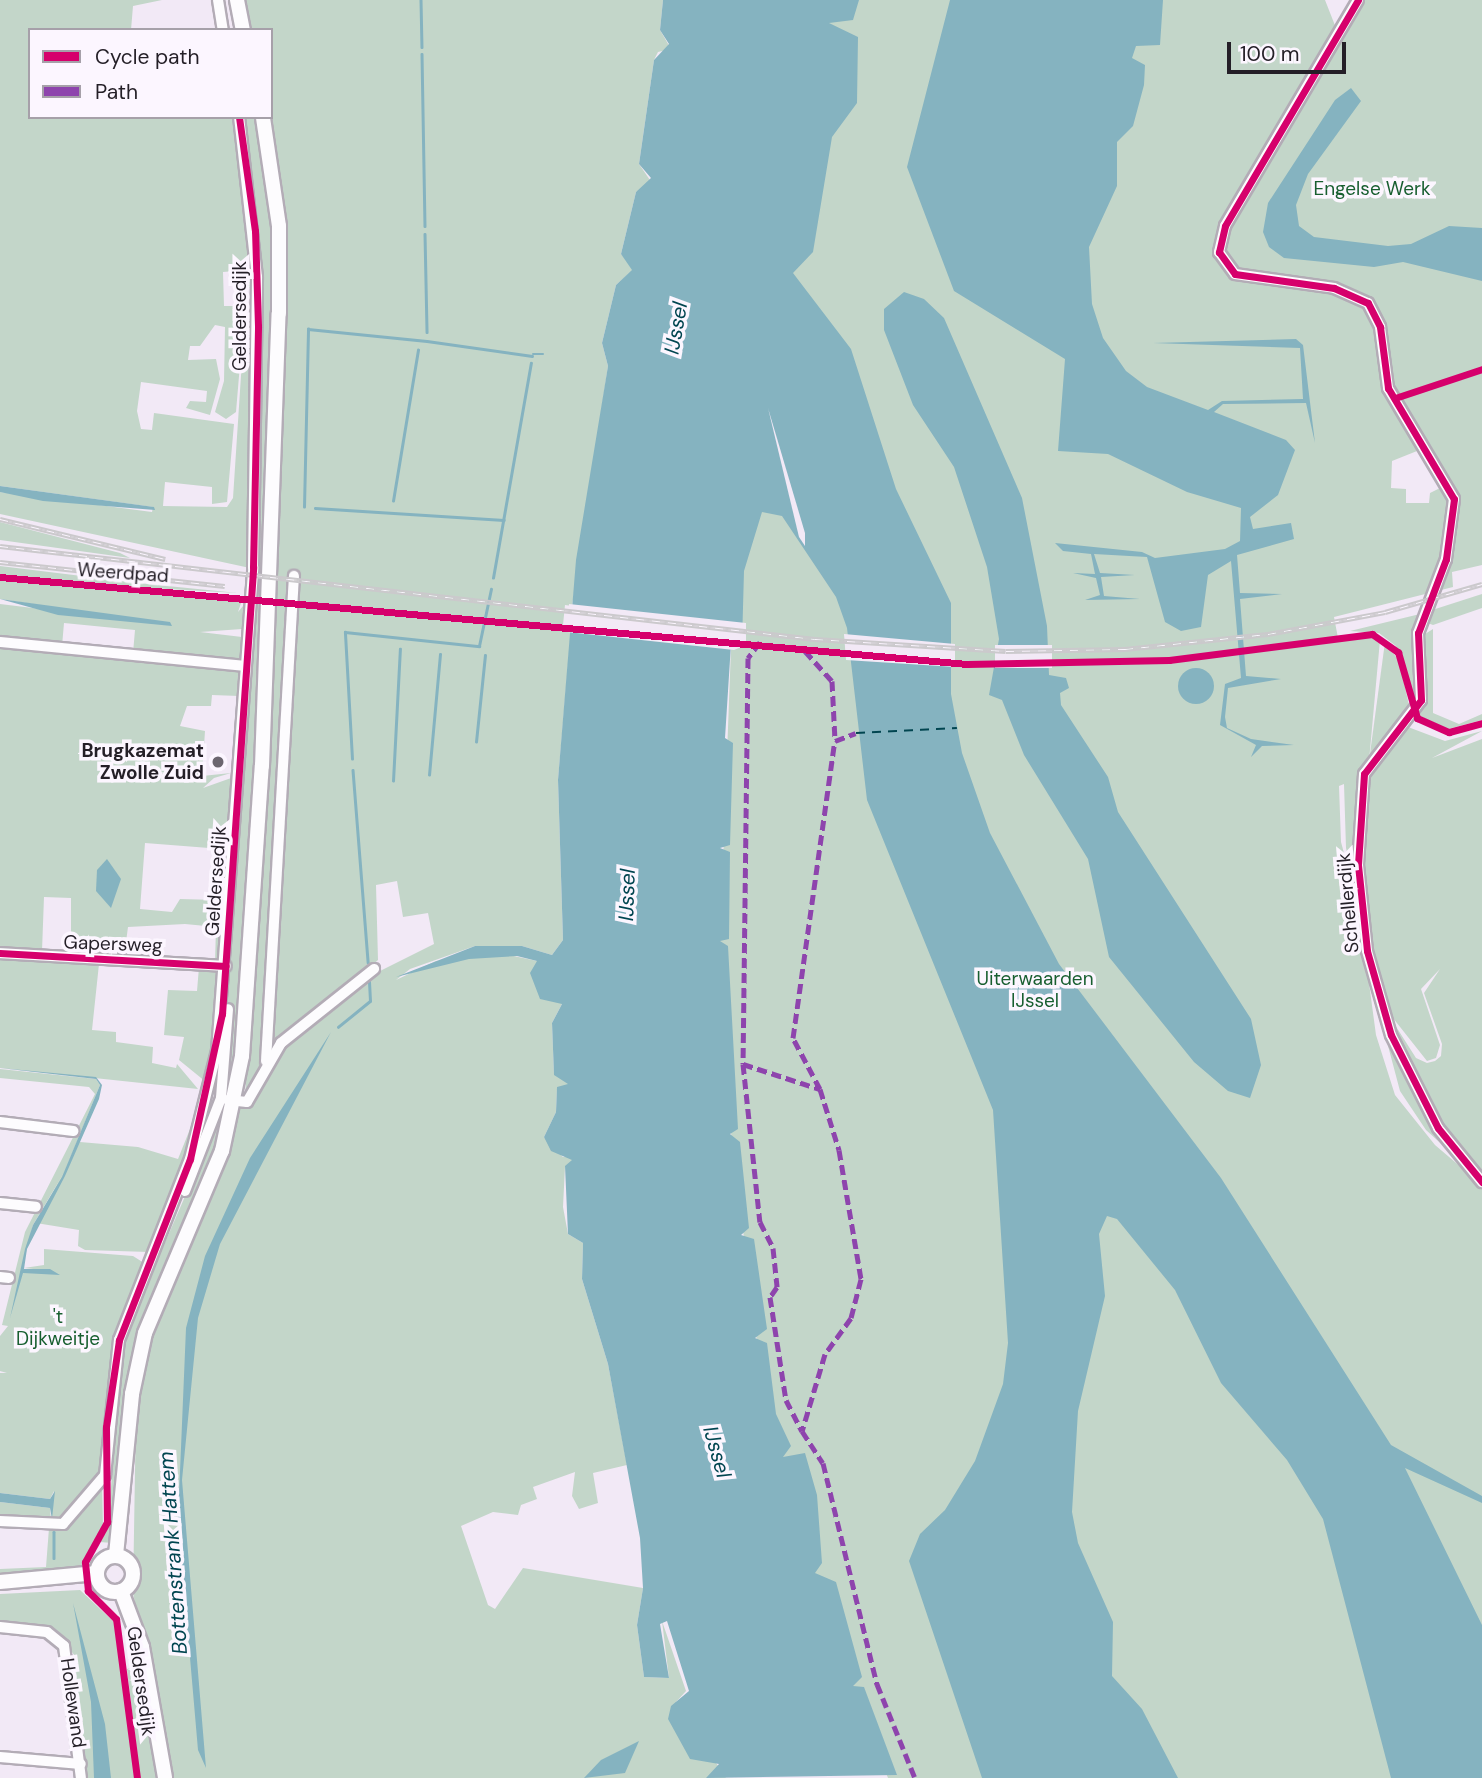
<!DOCTYPE html>
<html>
<head>
<meta charset="utf-8">
<style>
	body { margin:0 }
	#map { position:relative; width:1482px; height:1778px; overflow:hidden; background:#f2e9f6; font-family:"DM Sans",sans-serif }
	div>[style] { position:absolute }
	[style*='--x'] { left:calc(var(--x)*1px); top:calc(var(--y)*1px); width:calc(var(--w)*1px); rotate:calc(var(--a)*1deg) }
	.green>* { inset:0; background:#c3d6c9 }
	.water>* { inset:0; background:#85b3c0 }
	.round { border-radius:50% }
	.pier>* { inset:0; background:#f2e9f6; transform-origin:0 0 }
	.stream>* { height:2.5px; margin:-1.25px; padding:0 1.25px; transform-origin:1.25px; border-radius:1.25px; background:#85b3c0 }
	.ferry>* { height:2px; margin-top:-1px; transform-origin:0; background:repeating-linear-gradient(90deg,#014550 0 9px,transparent 0 16px) }
	.roads { filter:drop-shadow(2px 0 #b3acb6) drop-shadow(-2px 0 #b3acb6) drop-shadow(0 2px #b3acb6) drop-shadow(0 -2px #b3acb6) }
	.minor>* { height:10px; margin:-5px; padding:0 5px; transform-origin:5px; border-radius:5px; background:#fdfcfe }
	.major>* { height:14px; margin:-7px; padding:0 7px; transform-origin:7px; border-radius:7px; background:#fdfcfe }
	.major>.ring { margin:-7px; padding:0; box-sizing:content-box; background:none; border:14px solid #fdfcfe; border-radius:50% }
	.rail>* { height:5px; margin-top:-2.5px; transform-origin:0; background:repeating-linear-gradient(90deg,#fcf6ff 0 8px,#cbc9cc 0 16px); box-sizing:border-box; border-block:2px solid #cbc9cc }
	.quiet>* { height:5px; margin-top:-2.5px; transform-origin:0; background:repeating-linear-gradient(90deg,#8e44ad 0 10px,transparent 0 15px) }
	.cycleway>* { height:7px; margin:-3.5px; padding:0 3.5px; transform-origin:3.5px; border-radius:3.5px; background:#d6006c }
	.dots>* { width:19px; height:19px; translate:-50% -50%; box-sizing:border-box; border:4px solid #fcf6ff; border-radius:50% }
	span { translate:-50% -50%; white-space:nowrap; text-align:center; line-height:1.15; -webkit-text-stroke:7px #fcf6ff; paint-order:stroke }
	.park-label { font-size:19px; color:#185f30 }
	.street-label { font-size:19px; color:#241f27 }
	.poi-label { font-size:19px; color:#241f27; font-weight:700 }
	.right { translate:-100% -50%; text-align:right }
	.water-label { font-size:21px; color:#014550; font-style:italic }
	.legend { position:absolute; left:28px; top:28px; width:245px; height:91px; box-sizing:border-box; background:#fcf6ff; border:2px solid #a6a0a9; margin:0; padding:9px 12px; list-style:none; font-size:21px; color:#241f27 }
	.legend li { display:flex; align-items:center; gap:14px; height:35px }
	.legend b { width:35px; border:2px solid #a6a0a9 }
	.scale { position:absolute; left:1227px; top:42px; width:119px; height:32px; box-sizing:border-box; border:4px solid #241f27; border-top:0; padding-left:9px; font-size:21px; line-height:24px; white-space:nowrap; color:#241f27; -webkit-text-stroke:5px #fcf6ff; paint-order:stroke }
</style>
</head>
<body>
<div id="map">
	<div class="green">
		<div style="clip-path:polygon(0 0,162px 0,133px 6px,131px 30px,30px 30px,30px 117px,237px 117px,254px 288px,247px 288px,246px 270px,223px 272px,224px 306px,234px 306px,234px 323px,243px 328px,236px 412px,226px 419px,215px 412px,224px 381px,225px 327px,215px 325px,200px 346px,190px 346px,188px 360px,216px 359px,220px 379px,210px 415px,186px 408px,190px 401px,206px 402px,207px 391px,141px 382px,137px 411px,141px 429px,152px 430px,154px 413px,234px 424px,227px 502px,212px 504px,212px 487px,165px 482px,163px 506px,227px 507px,233px 498px,243px 345px,251px 331px,250px 568px,0 514px,0 492px,152px 512px,153px 507px,0 486px)"></div>
		<div style="clip-path:polygon(evenodd,241px 0,663px 0,660px 30px,671px 49px,658px 52px,654px 60px,639px 164px,652px 183px,636px 192px,621px 254px,635px 268px,616px 285px,602px 343px,608px 366px,572px 606px,565px 605px,563px 625px,571px 630px,558px 780px,563px 940px,552px 955px,522px 946px,475px 946px,410px 969px,396px 980px,436px 961px,500px 953px,537px 961px,543px 998px,564px 1000px,552px 1023px,554px 1074px,568px 1078px,569px 1087px,557px 1089px,556px 1112px,544px 1137px,563px 1157px,578px 1156px,580px 1164px,565px 1167px,563px 1207px,568px 1234px,583px 1243px,582px 1279px,608px 1364px,627px 1465px,593px 1473px,598px 1503px,579px 1509px,572px 1496px,575px 1472px,533px 1487px,537px 1499px,521px 1505px,518px 1515px,493px 1512px,461px 1526px,488px 1605px,495px 1609px,523px 1568px,643px 1588px,637px 1625px,644px 1677px,669px 1678px,662px 1621px,686px 1691px,676px 1702px,726px 1778px,170px 1778px,133px 1593px,136px 1410px,158px 1308px,223px 1159px,239px 1106px,255px 1094px,258px 1074px,245px 1096px,266px 773px,284px 279px,267px 117px,271px 30px,247px 30px,241px 0,397px 881px,403px 917px,428px 913px,434px 944px,368px 977px,365px 971px,378px 960px,376px 885px,397px 881px)"></div>
		<div style="clip-path:polygon(evenodd,830px 0,1325px 0,1336px 28px,1355px 0,1482px 0,1482px 565px,1452px 572px,1453px 587px,1334px 617px,1338px 638px,1361px 634px,1380px 640px,1357px 893px,1346px 848px,1344px 784px,1339px 786px,1341px 842px,1359px 909px,1376px 1035px,1395px 1095px,1435px 1145px,1482px 1185px,1482px 1778px,888px 1778px,851px 1685px,777px 1455px,756px 1335px,731px 1133px,720px 942px,732px 621px,830px 0,1417px 451px,1444px 486px,1430px 493px,1429px 503px,1406px 503px,1406px 489px,1391px 488px,1392px 461px,1417px 451px)"></div>
		<div style="clip-path:polygon(245px 117px,257px 117px,272px 204px,274px 305px,258px 733px,240px 1025px,228px 1095px,228px 987px,260px 534px,260px 250px)"></div>
		<div style="clip-path:polygon(0 522px,120px 553px,130px 558px,0 540px)"></div>
		<div style="clip-path:polygon(0 566px,147px 584px,238px 593px,66px 583px,0 575px)"></div>
		<div style="clip-path:polygon(0 579px,233px 598px,242px 600px,238px 612px,248px 600px,242px 629px,200px 632px,242px 637px,241px 662px,133px 653px,135px 630px,64px 623px,62px 646px,0 640px,0 604px,172px 625px,0 599px)"></div>
		<div style="clip-path:polygon(1482px 594px,1482px 608px,1433px 625px,1425px 622px,1426px 612px)"></div>
		<div style="clip-path:polygon(1420px 614px,1421px 691px,1413px 704px,1396px 646px,1379px 633px,1350px 631px)"></div>
		<div style="clip-path:polygon(1433px 629px,1433px 713px,1459px 724px,1482px 714px,1482px 720px,1448px 729px,1420px 716px,1422px 636px)"></div>
		<div style="clip-path:polygon(1385px 642px,1399px 661px,1411px 714px,1369px 761px)"></div>
		<div style="clip-path:polygon(evenodd,0 644px,241px 669px,239px 696px,212px 695px,211px 706px,187px 706px,180px 726px,205px 731px,202px 776px,231px 773px,214px 778px,203px 788px,234px 777px,224px 957px,215px 963px,216px 927px,185px 924px,128px 927px,124px 957px,71px 955px,71px 898px,44px 897px,42px 951px,0 947px,0 644px,145px 843px,222px 849px,218px 900px,180px 899px,172px 912px,140px 909px,145px 843px)"></div>
		<div style="clip-path:polygon(1408px 727px,1445px 741px,1482px 731px,1432px 758px,1482px 739px,1482px 1178px,1419px 1092px,1388px 1014px,1416px 1058px,1427px 1063px,1435px 1061px,1441px 1056px,1442px 1044px,1424px 993px,1440px 969px,1421px 989px,1440px 1045px,1436px 1058px,1427px 1061px,1389px 1013px,1367px 951px,1360px 851px,1365px 781px)"></div>
		<div style="clip-path:polygon(0 957px,99px 964px,92px 1030px,116px 1032px,116px 1042px,153px 1047px,152px 1063px,176px 1068px,177px 1064px,198px 1089px,0 1068px)"></div>
		<div style="clip-path:polygon(199px 967px,220px 970px,219px 1021px,206px 1082px,179px 1060px,184px 1037px,164px 1035px,168px 990px,197px 991px)"></div>
		<div style="clip-path:polygon(1378px 1008px,1409px 1084px,1459px 1160px,1426px 1130px,1400px 1091px)"></div>
		<div style="clip-path:polygon(0 1069px,96px 1079px,100px 1085px,65px 1171px,33px 1225px,21px 1272px,52px 1271px,24px 1268px,44px 1265px,44px 1249px,133px 1256px,144px 1263px,114px 1348px,103px 1468px,60px 1523px,0 1518px,0 1502px,50px 1508px,51px 1521px,54px 1491px,50px 1499px,0 1493px,0 1373px,7px 1373px,0 1371px,0 1336px,8px 1326px,2px 1325px,25px 1232px,95px 1094px,89px 1087px,0 1078px)"></div>
		<div style="clip-path:polygon(200px 1104px,190px 1152px,149px 1252px,85px 1250px,78px 1246px,79px 1230px,36px 1223px,80px 1142px,138px 1147px,178px 1159px)"></div>
		<div style="clip-path:polygon(225px 1104px,225px 1125px,156px 1290px,112px 1543px,100px 1542px,108px 1526px,122px 1342px)"></div>
		<div style="clip-path:polygon(102px 1484px,103px 1527px,82px 1567px,0 1578px,0 1569px,46px 1567px,49px 1528px)"></div>
		<div style="clip-path:polygon(80px 1590px,114px 1622px,135px 1778px,84px 1778px,75px 1656px,54px 1629px,0 1621px,0 1594px)"></div>
		<div style="clip-path:polygon(133px 1643px,139px 1664px,160px 1778px,140px 1778px,127px 1669px,135px 1667px)"></div>
	</div>
	<div class="water">
		<div style="clip-path:polygon(663px 0,859px 0,853px 20px,829px 23px,858px 37px,857px 103px,832px 137px,813px 252px,793px 273px,851px 349px,896px 489px,951px 603px,951px 694px,962px 753px,990px 833px,1059px 964px,1221px 1178px,1391px 1445px,1482px 1496px,1482px 1503px,1405px 1468px,1482px 1625px,1482px 1778px,1391px 1778px,1323px 1519px,1287px 1460px,1221px 1383px,1175px 1290px,1117px 1219px,1107px 1216px,1099px 1234px,1105px 1296px,1078px 1411px,1072px 1512px,1078px 1543px,1113px 1622px,1112px 1676px,1142px 1709px,1178px 1778px,982px 1778px,909px 1561px,920px 1534px,945px 1510px,975px 1461px,1003px 1384px,1008px 1343px,993px 1110px,867px 800px,847px 628px,836px 597px,782px 516px,762px 512px,744px 571px,742px 644px,731px 644px,725px 738px,733px 743px,730px 845px,720px 848px,730px 852px,729px 939px,720px 941px,728px 946px,738px 1129px,730px 1134px,740px 1142px,749px 1228px,741px 1235px,754px 1239px,767px 1329px,755px 1338px,767px 1343px,776px 1414px,791px 1446px,783px 1457px,805px 1453px,817px 1495px,822px 1563px,815px 1573px,836px 1582px,862px 1677px,853px 1686px,864px 1687px,897px 1775px,706px 1778px,719px 1764px,690px 1759px,668px 1719px,671px 1706px,689px 1691px,667px 1621px,660px 1624px,669px 1678px,644px 1677px,637px 1625px,643px 1588px,640px 1538px,608px 1364px,582px 1279px,583px 1243px,568px 1234px,565px 1166px,572px 1160px,551px 1151px,544px 1137px,556px 1112px,557px 1087px,568px 1084px,554px 1075px,552px 1023px,562px 1004px,540px 999px,530px 973px,537px 961px,517px 956px,469px 959px,396px 977px,475px 946px,522px 946px,552px 955px,563px 940px,558px 780px,576px 560px,608px 366px,602px 343px,616px 285px,632px 270px,621px 254px,636px 192px,651px 178px,639px 164px,654px 60px,669px 44px,660px 30px)"></div>
		<div style="clip-path:polygon(950px 0,1163px 0,1160px 45px,1136px 46px,1132px 58px,1145px 65px,1144px 85px,1133px 126px,1117px 142px,1117px 186px,1089px 247px,1092px 304px,1103px 338px,1126px 371px,1147px 387px,1208px 410px,1222px 401px,1303px 399px,1300px 348px,1153px 343px,1296px 339px,1303px 345px,1315px 443px,1306px 403px,1223px 404px,1214px 412px,1286px 440px,1295px 450px,1278px 495px,1250px 517px,1253px 529px,1291px 523px,1294px 539px,1237px 555px,1240px 593px,1282px 594px,1240px 599px,1246px 676px,1281px 679px,1228px 688px,1225px 717px,1227px 728px,1251px 739px,1294px 745px,1262px 746px,1251px 757px,1256px 745px,1220px 725px,1225px 684px,1241px 678px,1231px 561px,1208px 575px,1201px 627px,1181px 631px,1165px 622px,1147px 557px,1094px 554px,1100px 573px,1135px 575px,1101px 577px,1104px 596px,1140px 599px,1085px 600px,1100px 595px,1096px 578px,1073px 573px,1095px 574px,1091px 554px,1063px 551px,1055px 543px,1142px 552px,1155px 558px,1225px 549px,1240px 541px,1241px 508px,1187px 492px,1108px 454px,1058px 451px,1065px 359px,954px 291px,907px 167px)"></div>
		<div style="clip-path:polygon(1351px 88px,1361px 101px,1308px 174px,1296px 205px,1299px 226px,1314px 237px,1388px 246px,1411px 244px,1449px 226px,1482px 228px,1482px 281px,1403px 262px,1374px 267px,1284px 258px,1269px 247px,1263px 232px,1268px 203px,1335px 100px)"></div>
		<div style="clip-path:polygon(904px 292px,924px 299px,944px 318px,1022px 498px,1047px 626px,1049px 675px,1066px 678px,1069px 688px,1060px 693px,1061px 705px,1108px 777px,1118px 812px,1251px 1019px,1261px 1065px,1250px 1098px,1228px 1091px,1194px 1062px,1109px 957px,1088px 859px,1024px 755px,1002px 700px,989px 695px,999px 639px,987px 567px,954px 467px,913px 405px,884px 330px,884px 309px)"></div>
		<div style="clip-path:polygon(0 486px,154px 507px,155px 510px,43px 501px,0 492px)"></div>
		<div style="clip-path:polygon(0 599px,170px 622px,172px 626px,58px 615px)"></div>
		<div class="round" style="left:1178px;top:668px;width:36px;height:36px"></div>
		<div style="clip-path:polygon(107px 859px,121px 879px,111px 908px,96px 891px,97px 870px)"></div>
		<div style="clip-path:polygon(331px 1032px,220px 1244px,198px 1318px,182px 1480px,206px 1768px,198px 1750px,178px 1519px,186px 1328px,205px 1256px,250px 1158px)"></div>
		<div style="clip-path:polygon(0 1068px,96px 1077px,102px 1085px,99px 1099px,65px 1176px,27px 1249px,24px 1269px,50px 1269px,60px 1275px,23px 1273px,10px 1318px,25px 1249px,33px 1225px,62px 1177px,100px 1085px,96px 1079px)"></div>
		<div style="clip-path:polygon(55px 1491px,52px 1519px,50px 1508px,0 1502px,0 1493px,50px 1499px)"></div>
		<div style="clip-path:polygon(73px 1603px,105px 1724px,111px 1778px,94px 1778px,91px 1702px)"></div>
		<div style="clip-path:polygon(639px 1741px,625px 1773px,584px 1778px,601px 1760px)"></div>
	</div>
	<div class="pier">
		<div style="clip-path:polygon(768px 408px,805px 533px,805px 546px,799px 537px)"></div>
		<div style="clip-path:polygon(569px 604px,746px 623px,746px 645px,734px 650px,567px 632px)"></div>
		<div style="clip-path:polygon(844px 634px,955px 644px,955px 667px,846px 660px)"></div>
		<div style="left:995px;top:645px;width:57px;height:23px"></div>
	</div>
	<div class="stream">
		<div style="--x:421;--y:0;--w:47;--a:88.8"></div>
		<div style="--x:422;--y:54;--w:172;--a:89"></div>
		<div style="--x:425;--y:234;--w:98;--a:88.8"></div>
		<div style="--x:427;--y:341;--w:106;--a:8.1"></div>
		<div style="--x:533;--y:354;--w:10;--a:0"></div>
		<div style="--x:393;--y:501;--w:153;--a:-80.6"></div>
		<div style="--x:304;--y:507;--w:178;--a:-88.7"></div>
		<div style="--x:308;--y:329;--w:119;--a:5.8"></div>
		<div style="--x:315;--y:508;--w:189;--a:3.6"></div>
		<div style="--x:493;--y:578;--w:218;--a:-80"></div>
		<div style="--x:476;--y:742;--w:87;--a:-84.1"></div>
		<div style="--x:352;--y:759;--w:127;--a:-93.2"></div>
		<div style="--x:345;--y:632;--w:135;--a:6"></div>
		<div style="--x:479;--y:646;--w:58;--a:-78.1"></div>
		<div style="--x:353;--y:770;--w:193;--a:85.5"></div>
		<div style="--x:429;--y:775;--w:121;--a:-84.8"></div>
		<div style="--x:393;--y:781;--w:132;--a:-87"></div>
		<div style="--x:338;--y:1027;--w:41;--a:-39.1"></div>
		<div style="--x:370;--y:1001;--w:19;--a:-93"></div>
		<div style="--x:54;--y:1532;--w:26;--a:90"></div>
	</div>
	<div class="ferry">
		<div style="--x:856;--y:733;--w:101;--a:-2.8"></div>
	</div>
	<div class="roads">
		<div class="minor">
			<div style="--x:218;--y:0;--w:30;--a:81"></div>
			<div style="--x:1358;--y:0;--w:262;--a:120.5"></div>
			<div style="--x:1225;--y:226;--w:27;--a:103"></div>
			<div style="--x:1219;--y:252;--w:27;--a:54"></div>
			<div style="--x:1235;--y:274;--w:100;--a:8"></div>
			<div style="--x:1334;--y:288;--w:37;--a:24"></div>
			<div style="--x:1368;--y:303;--w:27;--a:63"></div>
			<div style="--x:1380;--y:327;--w:62;--a:82.5"></div>
			<div style="--x:1388;--y:388;--w:129;--a:59.3"></div>
			<div style="--x:1454;--y:499;--w:61;--a:97.6"></div>
			<div style="--x:1446;--y:559;--w:79;--a:110.7"></div>
			<div style="--x:1418;--y:633;--w:67;--a:87.4"></div>
			<div style="--x:1421;--y:700;--w:93;--a:127.6"></div>
			<div style="--x:1364;--y:774;--w:91;--a:93.8"></div>
			<div style="--x:1358;--y:865;--w:86;--a:84"></div>
			<div style="--x:1367;--y:951;--w:87;--a:74.1"></div>
			<div style="--x:1391;--y:1035;--w:104;--a:63.2"></div>
			<div style="--x:1438;--y:1128;--w:70;--a:50.8"></div>
			<div style="--x:0;--y:642;--w:247;--a:5.6"></div>
			<div style="--x:0;--y:953;--w:226;--a:3.3"></div>
			<div style="--x:266;--y:1061;--w:486;--a:-86.7"></div>
			<div style="--x:228;--y:1100;--w:19;--a:6"></div>
			<div style="--x:247;--y:1102;--w:68;--a:-60"></div>
			<div style="--x:281;--y:1043;--w:119;--a:-38.5"></div>
			<div style="--x:0;--y:1122;--w:74;--a:7"></div>
			<div style="--x:185;--y:1191;--w:100;--a:-68.8"></div>
			<div style="--x:221;--y:1098;--w:89;--a:-85.5"></div>
			<div style="--x:0;--y:1203;--w:36;--a:6"></div>
			<div style="--x:0;--y:1277;--w:9;--a:6"></div>
			<div style="--x:0;--y:1521;--w:63;--a:2.7"></div>
			<div style="--x:63;--y:1524;--w:65;--a:-49.4"></div>
			<div style="--x:105;--y:1475;--w:136;--a:-84.1"></div>
			<div style="--x:119;--y:1340;--w:194;--a:-68.6"></div>
			<div style="--x:190;--y:1159;--w:111;--a:-76"></div>
			<div style="--x:217;--y:1051;--w:485;--a:-85.7"></div>
			<div style="--x:253;--y:567;--w:290;--a:-89.2"></div>
			<div style="--x:257;--y:277;--w:161;--a:-96.4"></div>
			<div style="--x:0;--y:1627;--w:47;--a:6.1"></div>
			<div style="--x:47;--y:1632;--w:22;--a:39"></div>
			<div style="--x:64;--y:1646;--w:133;--a:82.7"></div>
			<div style="--x:0;--y:1757;--w:81;--a:4.9"></div>
		</div>
		<div class="major">
			<div style="--x:237;--y:0;--w:31;--a:79"></div>
			<div style="--x:116;--y:1555;--w:162;--a:-84.3"></div>
			<div style="--x:132;--y:1394;--w:62;--a:-78"></div>
			<div style="--x:145;--y:1333;--w:198;--a:-67.1"></div>
			<div style="--x:222;--y:1151;--w:97;--a:-78.1"></div>
			<div style="--x:242;--y:1056;--w:291;--a:-86.1"></div>
			<div style="--x:262;--y:766;--w:453;--a:-87.9"></div>
			<div style="--x:279;--y:313;--w:87;--a:-90"></div>
			<div style="--x:279;--y:226;--w:110;--a:-98.4"></div>
			<div class="ring" style="left:97px;top:1556px;width:22px;height:22px"></div>
			<div style="--x:0;--y:1582;--w:97;--a:-5.3"></div>
			<div style="--x:121;--y:1591;--w:60;--a:69.4"></div>
			<div style="--x:142;--y:1647;--w:133;--a:80"></div>
		</div>
	</div>
	<div class="rail">
		<div style="--x:0;--y:519;--w:170;--a:13.6"></div>
		<div style="--x:0;--y:546;--w:820;--a:6.51"></div>
		<div style="--x:815;--y:639;--w:191;--a:3.6"></div>
		<div style="--x:1006;--y:651;--w:119;--a:-1"></div>
		<div style="--x:1125;--y:649;--w:144;--a:-6"></div>
		<div style="--x:1268;--y:634;--w:119;--a:-10.6"></div>
		<div style="--x:1385;--y:612;--w:101;--a:-16.1"></div>
		<div style="--x:0;--y:562;--w:226;--a:6.1"></div>
	</div>
	<div class="quiet">
		<div style="--x:760;--y:642;--w:20;--a:127"></div>
		<div style="--x:748;--y:658;--w:406;--a:90.7"></div>
		<div style="--x:743;--y:1064;--w:159;--a:83.9"></div>
		<div style="--x:760;--y:1222;--w:29;--a:63"></div>
		<div style="--x:773;--y:1248;--w:39;--a:84"></div>
		<div style="--x:777;--y:1287;--w:12;--a:125"></div>
		<div style="--x:770;--y:1297;--w:104;--a:81.2"></div>
		<div style="--x:786;--y:1400;--w:35;--a:63"></div>
		<div style="--x:805;--y:651;--w:40;--a:48"></div>
		<div style="--x:832;--y:681;--w:60;--a:87.1"></div>
		<div style="--x:743;--y:1064;--w:81;--a:18"></div>
		<div style="--x:820;--y:1089;--w:64;--a:72.7"></div>
		<div style="--x:839;--y:1150;--w:131;--a:80.3"></div>
		<div style="--x:861;--y:1279;--w:40;--a:104.4"></div>
		<div style="--x:851;--y:1318;--w:44;--a:125.8"></div>
		<div style="--x:825;--y:1354;--w:80;--a:106.6"></div>
		<div style="--x:802;--y:1431;--w:38;--a:57"></div>
		<div style="--x:823;--y:1463;--w:228;--a:76.3"></div>
		<div style="--x:877;--y:1684;--w:101;--a:68"></div>
		<div style="--x:820;--y:1089;--w:58;--a:-117.9"></div>
		<div style="--x:793;--y:1038;--w:300;--a:-82"></div>
		<div style="--x:835;--y:741;--w:22;--a:-21"></div>
	</div>
	<div class="cycleway">
		<div style="--x:1358;--y:0;--w:262;--a:120.5"></div>
		<div style="--x:1225;--y:226;--w:27;--a:103"></div>
		<div style="--x:1219;--y:252;--w:27;--a:54"></div>
		<div style="--x:1235;--y:274;--w:100;--a:8"></div>
		<div style="--x:1334;--y:288;--w:37;--a:24"></div>
		<div style="--x:1368;--y:303;--w:27;--a:63"></div>
		<div style="--x:1380;--y:327;--w:62;--a:82.5"></div>
		<div style="--x:1388;--y:388;--w:129;--a:59.3"></div>
		<div style="--x:1454;--y:499;--w:61;--a:97.6"></div>
		<div style="--x:1446;--y:559;--w:79;--a:110.7"></div>
		<div style="--x:1418;--y:633;--w:67;--a:87.4"></div>
		<div style="--x:1421;--y:700;--w:93;--a:127.6"></div>
		<div style="--x:1364;--y:774;--w:91;--a:93.8"></div>
		<div style="--x:1358;--y:865;--w:86;--a:84"></div>
		<div style="--x:1367;--y:951;--w:87;--a:74.1"></div>
		<div style="--x:1391;--y:1035;--w:104;--a:63.2"></div>
		<div style="--x:1438;--y:1128;--w:70;--a:50.8"></div>
		<div style="--x:1395;--y:398;--w:92;--a:-18.4"></div>
		<div style="--x:0;--y:577;--w:971;--a:5.14"></div>
		<div style="--x:967;--y:664;--w:202;--a:-1.1"></div>
		<div style="--x:1169;--y:660;--w:205;--a:-7.3"></div>
		<div style="--x:1372;--y:634;--w:32;--a:35"></div>
		<div style="--x:1398;--y:652;--w:69;--a:73.9"></div>
		<div style="--x:1417;--y:718;--w:35;--a:24"></div>
		<div style="--x:1449;--y:732;--w:34;--a:-15"></div>
		<div style="--x:0;--y:953;--w:226;--a:3.3"></div>
		<div style="--x:137;--y:1778;--w:160;--a:-97.5"></div>
		<div style="--x:116;--y:1619;--w:40;--a:-135"></div>
		<div style="--x:88;--y:1591;--w:29;--a:-96"></div>
		<div style="--x:85;--y:1562;--w:46;--a:-61.2"></div>
		<div style="--x:107;--y:1522;--w:95;--a:-90.6"></div>
		<div style="--x:106;--y:1427;--w:88;--a:-81.5"></div>
		<div style="--x:119;--y:1340;--w:194;--a:-68.6"></div>
		<div style="--x:190;--y:1159;--w:148;--a:-77.6"></div>
		<div style="--x:222;--y:1014;--w:448;--a:-86"></div>
		<div style="--x:253;--y:567;--w:241;--a:-88.8"></div>
		<div style="--x:258;--y:326;--w:95;--a:-91.8"></div>
		<div style="--x:255;--y:231;--w:115;--a:-98"></div>
	</div>
	<div class="dots">
		<div style="left:218px;top:762px;background:#6c666f"></div>
	</div>
	<div class="park-label">
		<span style="left:1372px;top:189px">Engelse Werk</span>
		<span style="left:1035px;top:990px">Uiterwaarden<br>IJssel</span>
		<span style="left:58px;top:1328px">'t<br>Dijkweitje</span>
	</div>
	<div class="street-label">
		<span style="left:240px;top:316px;rotate:-90deg">Geldersedijk</span>
		<span style="left:123px;top:573px;rotate:4deg">Weerdpad</span>
		<span style="left:216px;top:881px;rotate:-86deg">Geldersedijk</span>
		<span style="left:1348px;top:903px;rotate:-95deg">Schellerdijk</span>
		<span style="left:113px;top:944px;rotate:2deg">Gapersweg</span>
		<span style="left:141px;top:1681px;rotate:82deg">Geldersedijk</span>
		<span style="left:73px;top:1703px;rotate:82deg">Hollewand</span>
	</div>
	<div class="poi-label">
		<span class="right" style="left:204px;top:762px">Brugkazemat<br>Zwolle Zuid</span>
	</div>
	<div class="water-label">
		<span style="left:676px;top:328px;rotate:-80deg">IJssel</span>
		<span style="left:627px;top:895px;rotate:-88deg">IJssel</span>
		<span style="left:717px;top:1452px;rotate:74deg">IJssel</span>
		<span style="left:173px;top:1553px;rotate:-94deg">Bottenstrank Hattem</span>
	</div>
	<ul class="legend">
	<li><b style="height:9px;background:#d6006c"></b>Cycle path</li>
	<li><b style="height:9px;background:#8e44ad"></b>Path</li>
	</ul>
	<div class="scale">100 m</div>
</div>
</body>
</html>
